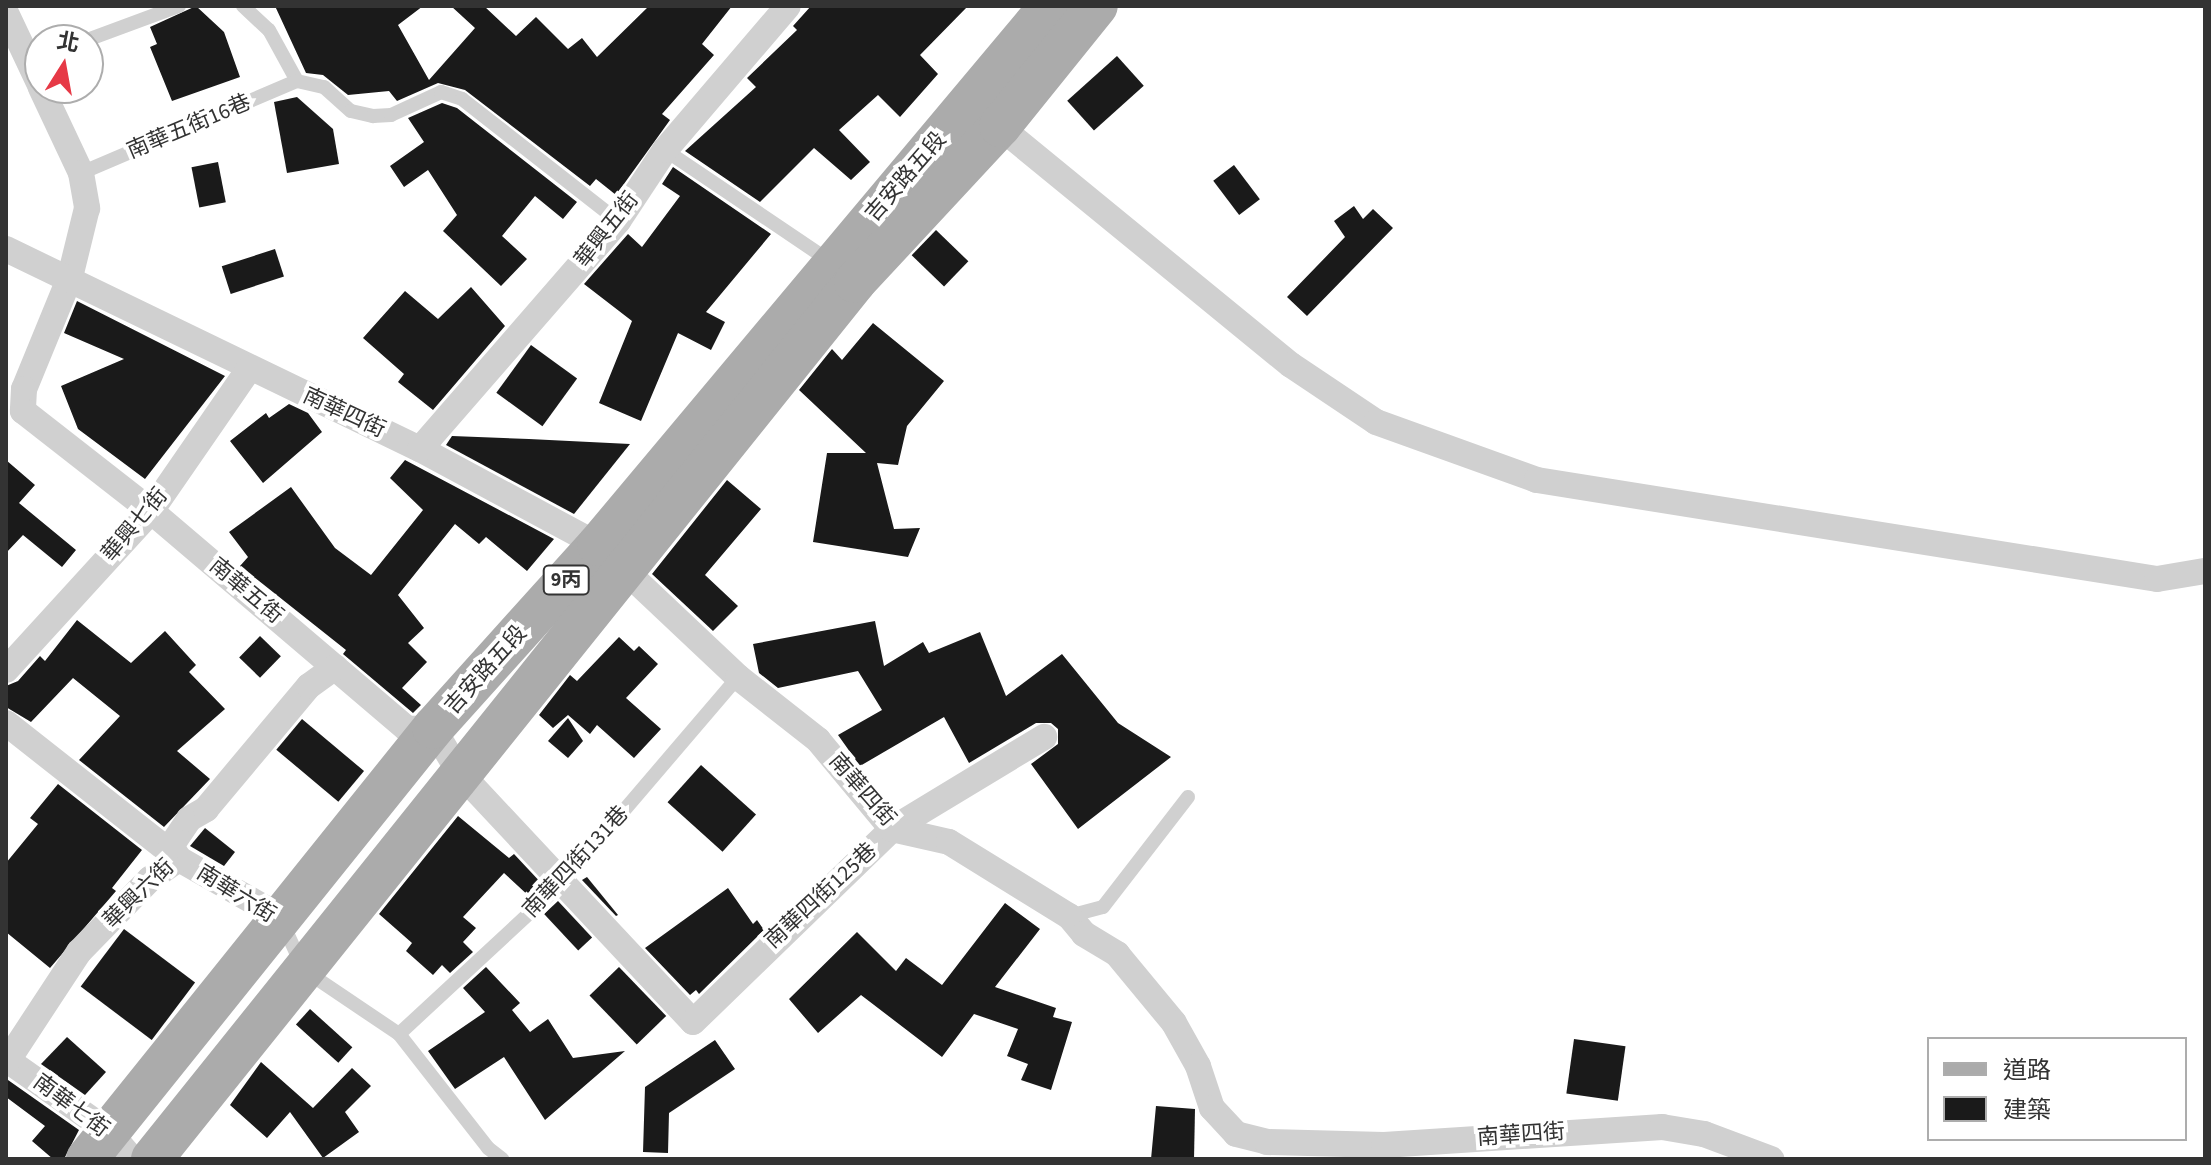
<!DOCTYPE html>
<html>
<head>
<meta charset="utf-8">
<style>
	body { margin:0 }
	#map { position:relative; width:2211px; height:1165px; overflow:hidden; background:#fff; font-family:"Source Sans 3","Noto Sans TC",sans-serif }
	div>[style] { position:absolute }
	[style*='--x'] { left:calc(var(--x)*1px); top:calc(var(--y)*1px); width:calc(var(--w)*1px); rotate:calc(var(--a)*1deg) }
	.building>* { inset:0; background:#1a1a1a; transform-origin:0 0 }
	.service>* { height:14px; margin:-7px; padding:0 7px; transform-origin:7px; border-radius:7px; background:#d0d0d0 }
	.minor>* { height:26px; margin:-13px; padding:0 13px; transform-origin:13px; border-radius:13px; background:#d0d0d0 }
	.primary>* { height:42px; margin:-21px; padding:0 21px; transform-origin:21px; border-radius:21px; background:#ababab }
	span { translate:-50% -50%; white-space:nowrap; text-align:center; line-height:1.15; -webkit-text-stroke:8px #fff; paint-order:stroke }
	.shield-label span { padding:2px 6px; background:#fff; border:2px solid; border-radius:6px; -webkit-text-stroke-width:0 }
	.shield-label { font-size:20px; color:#333; font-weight:700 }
	.street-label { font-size:22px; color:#333 }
	.frame { position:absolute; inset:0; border:8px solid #333; pointer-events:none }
	.legend { position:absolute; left:1927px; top:1037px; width:260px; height:104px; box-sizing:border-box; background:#fff; border:2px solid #adadad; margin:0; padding:10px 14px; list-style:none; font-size:24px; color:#333 }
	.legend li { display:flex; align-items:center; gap:16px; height:40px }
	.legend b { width:40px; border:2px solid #adadad }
	.north { position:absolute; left:24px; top:24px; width:80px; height:80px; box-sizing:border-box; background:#fff; border:2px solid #adadad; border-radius:50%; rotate:11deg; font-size:22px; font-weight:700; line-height:32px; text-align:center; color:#333 }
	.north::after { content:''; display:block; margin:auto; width:28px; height:36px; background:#e63946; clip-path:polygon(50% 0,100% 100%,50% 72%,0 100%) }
</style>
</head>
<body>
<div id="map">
	<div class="building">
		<div style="clip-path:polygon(196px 6px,224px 32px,240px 77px,172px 101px,150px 47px,157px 44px,150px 27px)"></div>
		<div style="clip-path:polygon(275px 6px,423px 6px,398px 25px,429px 80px,475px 28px,451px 6px,484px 6px,516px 36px,536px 17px,568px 49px,582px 38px,597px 57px,649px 6px,732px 6px,702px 44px,714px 55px,662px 114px,670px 120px,616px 195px,596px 179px,590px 186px,465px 90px,438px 83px,397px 101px,389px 91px,348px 95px,323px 75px,306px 73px)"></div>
		<div style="clip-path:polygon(811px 6px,968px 6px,920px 55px,938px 74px,900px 117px,878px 95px,839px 130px,870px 162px,851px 180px,814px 148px,760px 202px,685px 151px,756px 87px,747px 78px,797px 30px,793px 26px)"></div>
		<div style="left:1117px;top:56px;width:40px;height:67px;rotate:48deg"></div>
		<div style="clip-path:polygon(297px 97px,333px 129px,339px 164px,287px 173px,274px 102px)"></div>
		<div style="clip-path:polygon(442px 103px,457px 108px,577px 202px,563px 219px,535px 196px,502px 236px,527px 259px,501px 286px,443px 231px,457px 215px,428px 170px,404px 187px,390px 166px,424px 142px,408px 118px)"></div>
		<div style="left:218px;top:162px;width:41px;height:27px;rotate:79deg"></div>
		<div style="left:1234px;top:165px;width:43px;height:26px;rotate:53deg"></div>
		<div style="clip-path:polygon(673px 167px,771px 234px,706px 312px,725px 322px,711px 350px,678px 333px,641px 421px,599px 403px,632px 321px,584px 284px,628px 234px,642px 247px,680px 196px,662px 184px)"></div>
		<div style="clip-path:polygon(1354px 206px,1363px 219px,1373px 209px,1393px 228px,1307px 316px,1287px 297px,1345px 237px,1334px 221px)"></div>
		<div style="left:936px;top:230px;width:45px;height:35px;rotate:44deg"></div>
		<div style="left:275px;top:249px;width:29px;height:56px;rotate:72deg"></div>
		<div style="clip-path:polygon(471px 287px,505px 326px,433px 410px,398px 382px,404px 374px,363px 338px,405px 291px,438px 319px)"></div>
		<div style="clip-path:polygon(77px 301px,225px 376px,145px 479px,78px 429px,61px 386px,124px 359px,64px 333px)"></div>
		<div style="clip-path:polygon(873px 323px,944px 381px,907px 426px,898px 465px,877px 463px,894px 529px,920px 528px,908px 557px,813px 542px,827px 453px,866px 453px,799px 390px,832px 349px,842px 360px)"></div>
		<div style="left:531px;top:345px;width:57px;height:59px;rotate:36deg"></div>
		<div style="clip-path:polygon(289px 404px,308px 413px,322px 432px,263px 483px,230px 441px,266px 413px,269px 418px)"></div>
		<div style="clip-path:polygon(452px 436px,529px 439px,630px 444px,574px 514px,446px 445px)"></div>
		<div style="clip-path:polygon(6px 460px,35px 485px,19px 503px,76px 550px,62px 567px,23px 535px,6px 553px)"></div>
		<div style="clip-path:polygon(405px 460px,554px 539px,527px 571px,486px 537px,479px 544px,455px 524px,398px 595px,424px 628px,408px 643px,427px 662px,402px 688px,421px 705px,413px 713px,343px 654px,346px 650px,240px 566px,248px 557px,229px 532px,291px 487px,335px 548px,371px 575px,423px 510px,390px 478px)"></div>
		<div style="clip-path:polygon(727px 480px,761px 509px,705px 575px,738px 606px,713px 631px,652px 574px)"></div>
		<div style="clip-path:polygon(77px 620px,131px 663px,165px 631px,196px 665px,189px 672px,225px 709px,177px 751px,210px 779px,164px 827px,79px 760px,120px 716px,73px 678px,31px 722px,6px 707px,6px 686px,18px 681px,40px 656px,45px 661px)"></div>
		<div style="clip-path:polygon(875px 621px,884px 666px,923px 642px,929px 653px,980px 632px,1006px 696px,1062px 654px,1118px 723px,1171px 757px,1078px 829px,1031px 764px,1058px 744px,1058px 729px,1051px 723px,1036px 723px,969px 763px,944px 717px,860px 766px,838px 735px,882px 710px,858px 671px,778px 688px,759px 673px,753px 644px)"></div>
		<div style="left:260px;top:636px;width:29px;height:30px;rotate:44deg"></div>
		<div style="clip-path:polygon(619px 637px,634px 651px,639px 646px,658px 664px,626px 698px,661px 729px,634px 758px,597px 725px,590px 734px,568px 715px,553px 728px,539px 715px,570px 675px,577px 681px)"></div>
		<div style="clip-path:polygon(568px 718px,583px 741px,568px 758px,548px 741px)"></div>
		<div style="left:302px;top:719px;width:81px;height:40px;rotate:40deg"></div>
		<div style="left:701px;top:765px;width:74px;height:50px;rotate:42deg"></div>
		<div style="clip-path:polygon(58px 784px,142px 850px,112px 888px,116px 891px,50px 968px,6px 932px,6px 863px,38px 824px,30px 818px)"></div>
		<div style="clip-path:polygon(458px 816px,509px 858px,514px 854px,544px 886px,531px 898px,504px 873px,463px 917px,476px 928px,463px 942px,473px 952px,450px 973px,442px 965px,433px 975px,406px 951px,412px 943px,379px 914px)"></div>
		<div style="clip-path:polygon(205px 828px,235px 852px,224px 866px,190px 846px)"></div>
		<div style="clip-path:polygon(587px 877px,618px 915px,616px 916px,582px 880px)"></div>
		<div style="clip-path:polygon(728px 888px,753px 924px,757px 920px,764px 930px,699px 994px,696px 990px,690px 995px,645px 948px)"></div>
		<div style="left:558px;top:901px;width:50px;height:19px;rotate:47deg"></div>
		<div style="clip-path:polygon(1005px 903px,1040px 929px,995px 987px,1056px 1008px,1053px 1017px,1072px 1022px,1051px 1090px,1021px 1080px,1028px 1064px,1007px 1056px,1018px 1029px,974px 1014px,942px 1057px,861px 995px,818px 1033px,789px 999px,857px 932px,896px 971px,906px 958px,942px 985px)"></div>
		<div style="left:124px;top:929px;width:89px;height:72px;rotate:37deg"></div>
		<div style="clip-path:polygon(486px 967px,520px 1003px,512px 1010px,530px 1032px,548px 1019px,573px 1058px,625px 1051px,545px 1120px,504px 1057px,455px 1089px,428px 1051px,485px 1012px,463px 988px)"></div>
		<div style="left:619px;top:967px;width:68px;height:41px;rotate:46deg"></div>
		<div style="left:310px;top:1009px;width:57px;height:21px;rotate:42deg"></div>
		<div style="clip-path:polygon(67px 1037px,106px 1072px,85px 1095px,41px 1064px)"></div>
		<div style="left:1574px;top:1039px;width:52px;height:55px;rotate:8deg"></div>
		<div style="clip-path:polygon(715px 1040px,735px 1069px,669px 1113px,668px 1153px,643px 1152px,645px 1087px)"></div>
		<div style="clip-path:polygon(261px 1062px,313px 1108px,352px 1068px,371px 1086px,345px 1112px,359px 1132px,323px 1158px,290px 1112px,267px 1138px,230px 1105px)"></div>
		<div style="clip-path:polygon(8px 1080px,79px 1130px,64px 1159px,53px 1159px,32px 1141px,45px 1126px,6px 1097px)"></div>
		<div style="clip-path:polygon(1156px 1106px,1195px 1109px,1194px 1159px,1151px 1159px)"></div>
	</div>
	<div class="service">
		<div style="--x:243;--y:6;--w:35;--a:43"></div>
		<div style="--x:269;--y:30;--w:58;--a:61.2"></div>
		<div style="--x:297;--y:81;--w:28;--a:13"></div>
		<div style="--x:324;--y:87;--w:36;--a:42"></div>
		<div style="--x:351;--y:111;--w:23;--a:13"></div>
		<div style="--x:373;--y:116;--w:18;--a:-3"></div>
		<div style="--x:391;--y:115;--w:55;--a:-24.7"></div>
		<div style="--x:441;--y:92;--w:22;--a:18"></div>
		<div style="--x:462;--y:99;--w:198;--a:38"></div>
		<div style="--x:87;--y:40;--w:98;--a:-20.3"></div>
		<div style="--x:665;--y:150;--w:200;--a:34"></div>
		<div style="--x:81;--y:173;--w:235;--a:-23.1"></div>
		<div style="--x:1069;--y:916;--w:35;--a:-15"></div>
		<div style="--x:1103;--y:907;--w:139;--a:-52.3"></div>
		<div style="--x:283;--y:924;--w:51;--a:65.5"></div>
		<div style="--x:304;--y:970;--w:115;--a:34"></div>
		<div style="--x:399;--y:1034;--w:145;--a:52"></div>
		<div style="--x:488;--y:1148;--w:18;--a:38"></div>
		<div style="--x:399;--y:1034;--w:222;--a:-42.8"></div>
		<div style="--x:562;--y:883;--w:271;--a:-49.5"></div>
	</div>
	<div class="minor">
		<div style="--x:6;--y:13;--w:80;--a:64.7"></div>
		<div style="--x:41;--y:88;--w:94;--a:64.8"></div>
		<div style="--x:81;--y:173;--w:36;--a:80"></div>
		<div style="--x:87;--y:208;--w:71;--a:103.8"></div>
		<div style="--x:70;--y:277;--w:121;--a:112.3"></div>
		<div style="--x:24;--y:389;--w:22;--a:93"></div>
		<div style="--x:23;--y:411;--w:162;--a:38"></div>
		<div style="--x:151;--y:511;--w:336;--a:40.4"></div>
		<div style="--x:407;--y:729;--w:26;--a:-2"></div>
		<div style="--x:433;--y:728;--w:51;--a:59.4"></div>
		<div style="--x:459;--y:772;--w:342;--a:46.9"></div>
		<div style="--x:693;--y:1022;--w:277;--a:-44.1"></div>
		<div style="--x:892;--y:829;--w:178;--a:-31.2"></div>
		<div style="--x:989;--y:118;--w:390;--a:39.3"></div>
		<div style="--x:1291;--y:365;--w:102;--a:33.8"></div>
		<div style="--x:1376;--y:422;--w:171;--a:19.8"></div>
		<div style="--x:1537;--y:480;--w:628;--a:9.07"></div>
		<div style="--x:2157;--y:579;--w:49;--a:-9.5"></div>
		<div style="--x:6;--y:249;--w:460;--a:25.8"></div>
		<div style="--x:420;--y:449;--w:202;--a:28.3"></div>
		<div style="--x:598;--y:545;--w:192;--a:43.3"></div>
		<div style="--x:738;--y:677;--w:102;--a:38.2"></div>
		<div style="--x:818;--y:740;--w:116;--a:50.3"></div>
		<div style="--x:892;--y:829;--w:58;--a:12.8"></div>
		<div style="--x:949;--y:842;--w:141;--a:31.7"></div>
		<div style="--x:1069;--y:916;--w:23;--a:50"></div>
		<div style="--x:1084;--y:934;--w:39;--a:31"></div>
		<div style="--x:1117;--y:954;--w:89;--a:50.4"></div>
		<div style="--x:1174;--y:1023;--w:49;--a:60.8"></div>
		<div style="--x:1198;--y:1066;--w:44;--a:71.6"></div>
		<div style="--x:1212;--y:1108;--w:35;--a:47"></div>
		<div style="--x:1236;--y:1134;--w:32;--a:14"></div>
		<div style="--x:1267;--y:1142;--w:117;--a:1.5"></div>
		<div style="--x:1384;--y:1145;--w:279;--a:-3.7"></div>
		<div style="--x:1662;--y:1127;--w:43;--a:9.5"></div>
		<div style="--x:1704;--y:1134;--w:72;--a:20.5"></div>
		<div style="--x:420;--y:449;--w:302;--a:-49"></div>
		<div style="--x:618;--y:221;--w:85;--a:-56.5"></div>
		<div style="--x:665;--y:150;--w:189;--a:-49.5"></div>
		<div style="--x:6;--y:670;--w:215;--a:-47.6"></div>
		<div style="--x:151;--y:511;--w:173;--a:-55.4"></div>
		<div style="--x:6;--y:723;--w:220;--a:38.2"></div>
		<div style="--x:179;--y:859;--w:115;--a:29.7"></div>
		<div style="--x:6;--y:1059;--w:125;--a:35.2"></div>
		<div style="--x:108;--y:1131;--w:37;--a:49"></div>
		<div style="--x:6;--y:1063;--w:133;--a:-56.7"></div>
		<div style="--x:79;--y:952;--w:102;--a:-45.8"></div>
		<div style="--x:150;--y:879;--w:35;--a:-35"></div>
		<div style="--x:179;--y:859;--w:15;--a:-122"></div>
		<div style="--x:171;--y:846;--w:32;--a:-56"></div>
		<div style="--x:189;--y:819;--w:20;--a:-30"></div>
		<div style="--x:206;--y:809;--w:160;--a:-50.1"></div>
		<div style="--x:309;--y:686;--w:32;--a:-36"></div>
	</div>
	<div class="primary">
		<div style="--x:87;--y:1159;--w:553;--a:-51.24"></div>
		<div style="--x:433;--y:728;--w:246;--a:-48"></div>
		<div style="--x:598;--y:545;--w:703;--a:-50.02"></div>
		<div style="--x:152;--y:1159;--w:1124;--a:-51.28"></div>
		<div style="--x:855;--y:282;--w:213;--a:-47.1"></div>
		<div style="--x:1000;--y:126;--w:154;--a:-51.1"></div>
	</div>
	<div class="shield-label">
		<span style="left:566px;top:580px">9丙</span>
	</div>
	<div class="street-label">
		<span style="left:189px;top:127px;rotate:-23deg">南華五街16巷</span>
		<span style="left:906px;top:177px;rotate:-49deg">吉安路五段</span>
		<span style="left:607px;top:230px;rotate:-52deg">華興五街</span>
		<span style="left:344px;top:413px;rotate:25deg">南華四街</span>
		<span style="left:135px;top:525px;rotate:-50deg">華興七街</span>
		<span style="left:246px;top:591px;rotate:40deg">南華五街</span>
		<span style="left:486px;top:670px;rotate:-48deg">吉安路五段</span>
		<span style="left:862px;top:790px;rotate:49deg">南華四街</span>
		<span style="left:576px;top:862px;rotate:-47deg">南華四街131巷</span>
		<span style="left:139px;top:894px;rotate:-44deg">華興六街</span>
		<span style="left:236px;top:894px;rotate:32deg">南華六街</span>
		<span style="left:821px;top:896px;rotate:-43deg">南華四街125巷</span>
		<span style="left:71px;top:1106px;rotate:37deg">南華七街</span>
		<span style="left:1521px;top:1135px;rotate:-4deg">南華四街</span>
	</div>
	<div class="frame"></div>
	<ul class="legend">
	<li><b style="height:10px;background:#ababab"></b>道路</li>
	<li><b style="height:22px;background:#1a1a1a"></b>建築</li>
	</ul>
	<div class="north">北</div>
</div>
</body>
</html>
